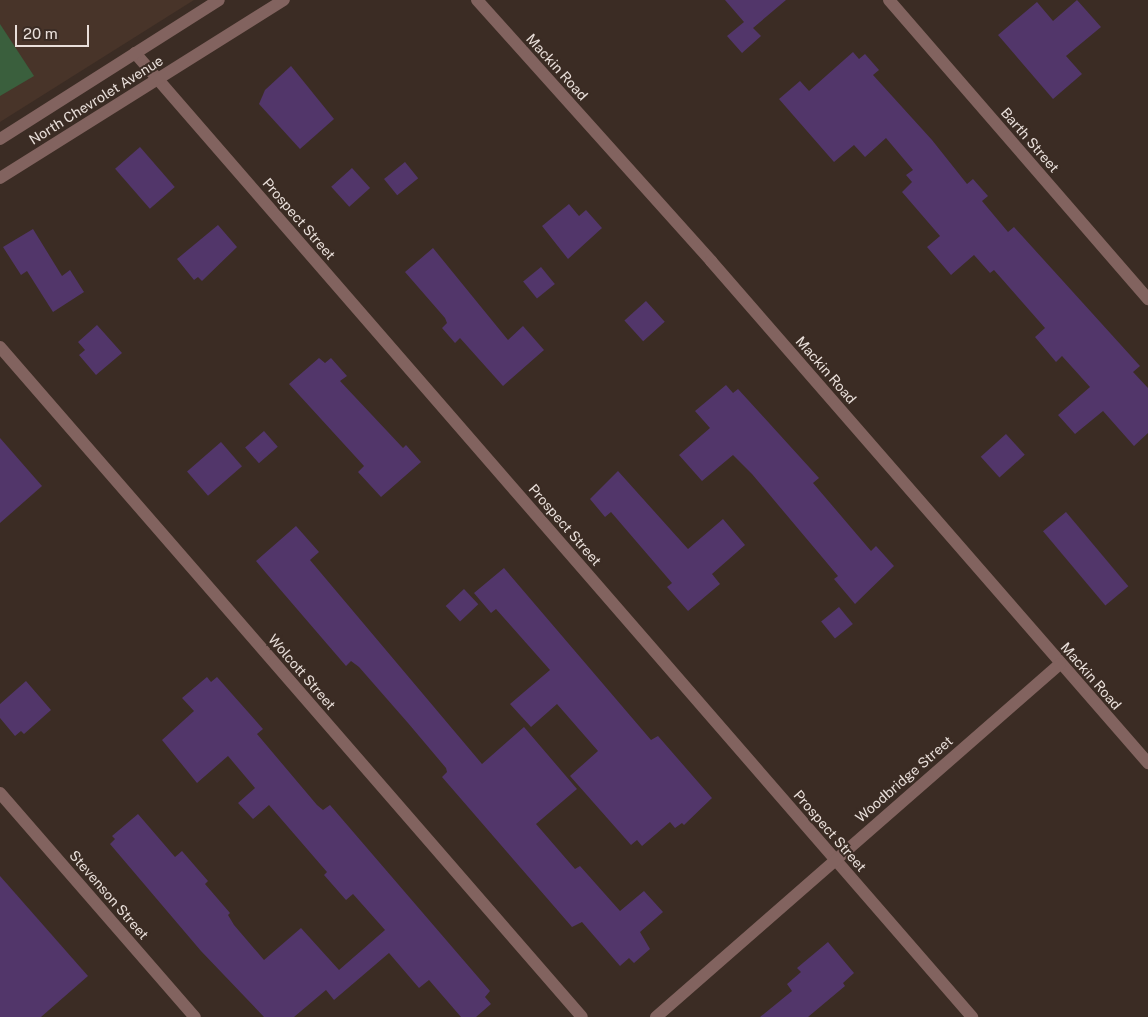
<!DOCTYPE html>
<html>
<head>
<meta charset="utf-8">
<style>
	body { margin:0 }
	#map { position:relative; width:1148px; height:1017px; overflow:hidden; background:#3b2c24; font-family:"Public Sans",sans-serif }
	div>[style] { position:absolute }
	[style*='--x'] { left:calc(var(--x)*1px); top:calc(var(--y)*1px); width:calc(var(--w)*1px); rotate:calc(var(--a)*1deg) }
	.built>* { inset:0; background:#483429 }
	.green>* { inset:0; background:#3a5f3d }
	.building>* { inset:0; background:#52366a; transform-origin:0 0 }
	.minor>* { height:12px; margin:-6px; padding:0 6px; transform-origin:6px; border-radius:6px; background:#82635f }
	span { translate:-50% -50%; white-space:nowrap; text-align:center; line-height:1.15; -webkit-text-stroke:4px #3b2c24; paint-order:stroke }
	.street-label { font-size:14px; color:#e9dfda }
	.scale { position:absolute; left:15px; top:25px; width:74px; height:22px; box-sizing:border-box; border:2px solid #e9dfda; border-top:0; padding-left:6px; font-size:15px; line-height:18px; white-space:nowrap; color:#e9dfda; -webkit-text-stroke:4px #3b2c24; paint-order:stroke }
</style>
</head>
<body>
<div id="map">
	<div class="built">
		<div style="clip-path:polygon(0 0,194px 0,0 122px)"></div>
	</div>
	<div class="green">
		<div style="clip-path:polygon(0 24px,34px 76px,0 96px)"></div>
	</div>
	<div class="building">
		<div style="clip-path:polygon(725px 0,786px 0,753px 28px,761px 36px,742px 53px,727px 36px,744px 22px)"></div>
		<div style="clip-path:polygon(1077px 0,1101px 27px,1066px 56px,1082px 74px,1053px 99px,998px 35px,1037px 2px,1053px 21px)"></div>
		<div style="clip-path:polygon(853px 52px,859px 59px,865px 54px,879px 70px,873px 75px,932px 140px,967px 184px,973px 179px,988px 196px,982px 201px,1008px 232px,1014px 227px,1140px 366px,1133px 372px,1148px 388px,1148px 433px,1134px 446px,1103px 411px,1075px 434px,1058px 415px,1090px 387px,1062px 356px,1056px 362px,1035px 337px,1045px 328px,994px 270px,990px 273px,974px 255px,951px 275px,927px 247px,940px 236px,902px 192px,912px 182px,906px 175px,913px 170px,886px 138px,865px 157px,854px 145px,834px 162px,779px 99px,800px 81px,809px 91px)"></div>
		<div style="clip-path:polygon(291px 66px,334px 119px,300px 149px,259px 104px,265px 90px)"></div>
		<div style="left:140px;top:147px;width:53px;height:33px;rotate:49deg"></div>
		<div style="left:405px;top:162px;width:21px;height:27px;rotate:51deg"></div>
		<div style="left:352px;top:168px;width:27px;height:28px;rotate:48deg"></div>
		<div style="clip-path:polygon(569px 204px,579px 216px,586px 210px,602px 228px,568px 259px,542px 226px)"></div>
		<div style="clip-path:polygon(218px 225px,237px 247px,202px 281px,198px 277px,194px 280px,177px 259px)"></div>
		<div style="clip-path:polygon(33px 229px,62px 276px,70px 270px,84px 292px,53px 312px,27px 271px,21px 275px,3px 247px)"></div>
		<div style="clip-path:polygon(433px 248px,508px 340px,523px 326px,544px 350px,503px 386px,460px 338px,455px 343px,442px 328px,447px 323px,445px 318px,405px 272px)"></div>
		<div style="left:541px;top:267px;width:22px;height:23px;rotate:51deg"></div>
		<div style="left:646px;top:301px;width:28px;height:29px;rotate:48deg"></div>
		<div style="clip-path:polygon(97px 325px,122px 353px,96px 375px,79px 355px,85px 350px,78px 342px)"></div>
		<div style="clip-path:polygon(319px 358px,325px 363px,331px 358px,347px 376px,340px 381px,403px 448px,406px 445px,421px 462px,381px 497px,358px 472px,364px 466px,289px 384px)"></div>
		<div style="clip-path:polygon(726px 385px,733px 393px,738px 389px,819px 478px,813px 483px,871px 551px,876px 546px,894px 566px,855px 604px,834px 579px,838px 576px,752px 474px,733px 455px,702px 481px,679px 455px,710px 428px,695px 411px)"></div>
		<div style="left:264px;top:431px;width:21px;height:25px;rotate:49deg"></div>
		<div style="left:1006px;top:434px;width:28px;height:34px;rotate:48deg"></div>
		<div style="clip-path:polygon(0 438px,42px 486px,0 523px)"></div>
		<div style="left:221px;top:442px;width:32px;height:45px;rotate:49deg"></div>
		<div style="clip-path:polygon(618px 471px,688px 549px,723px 519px,745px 545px,712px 574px,720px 584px,688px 611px,667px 587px,672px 583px,611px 512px,605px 517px,590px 499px)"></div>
		<div style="left:1066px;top:512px;width:97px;height:30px;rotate:50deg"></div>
		<div style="clip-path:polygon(296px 526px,319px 552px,310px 560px,482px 764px,524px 727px,577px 789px,536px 824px,575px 869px,580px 866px,620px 911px,644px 891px,663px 912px,640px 932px,650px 949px,634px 963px,629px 958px,620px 966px,582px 922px,572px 927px,442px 777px,447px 772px,446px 768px,408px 723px,359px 667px,351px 661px,346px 666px,266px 573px,256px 561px)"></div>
		<div style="clip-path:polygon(504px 568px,651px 740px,658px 736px,712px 798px,684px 825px,682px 823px,675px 828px,670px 822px,642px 846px,637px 840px,631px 845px,570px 776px,598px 751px,557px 704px,531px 727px,510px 704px,550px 670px,496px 609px,491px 613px,474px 593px)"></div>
		<div style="left:464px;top:589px;width:21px;height:25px;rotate:47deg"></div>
		<div style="left:839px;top:607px;width:22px;height:23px;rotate:51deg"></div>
		<div style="clip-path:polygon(207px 677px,211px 682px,217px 677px,263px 729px,257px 734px,317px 805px,323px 810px,330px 805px,490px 991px,485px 997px,491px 1004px,476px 1017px,461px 1017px,429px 980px,419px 988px,389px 953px,334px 1000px,326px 990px,294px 1017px,264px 1017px,201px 951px,110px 844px,115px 839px,112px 836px,138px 814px,175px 857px,182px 851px,208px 881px,205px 884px,230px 913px,228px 915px,234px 925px,264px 960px,301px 928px,339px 970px,385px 930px,353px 894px,346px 900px,324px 875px,327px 872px,269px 805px,253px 819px,238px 803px,255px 788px,228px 756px,197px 783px,162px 740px,194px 711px,182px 698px)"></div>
		<div style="clip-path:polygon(26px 681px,51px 710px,24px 734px,21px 731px,15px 736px,0 718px,0 704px)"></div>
		<div style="clip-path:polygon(0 876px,88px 976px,41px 1017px,0 1017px)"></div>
		<div style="clip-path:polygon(828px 942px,854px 973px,843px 983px,845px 986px,808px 1017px,760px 1017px,792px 991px,787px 984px,801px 972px,797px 968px)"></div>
	</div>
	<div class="minor">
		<div style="--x:477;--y:0;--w:351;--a:48.1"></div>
		<div style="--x:711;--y:261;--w:666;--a:48.96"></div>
		<div style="--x:889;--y:0;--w:396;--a:49.1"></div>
		<div style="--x:135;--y:53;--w:1277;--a:49.03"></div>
		<div style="--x:0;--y:139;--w:259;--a:-32.4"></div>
		<div style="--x:0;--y:178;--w:335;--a:-32.1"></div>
		<div style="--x:0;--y:347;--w:887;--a:49.02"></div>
		<div style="--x:0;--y:793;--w:297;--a:49"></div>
		<div style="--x:656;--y:1017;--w:536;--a:-41.15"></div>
	</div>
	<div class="street-label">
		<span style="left:557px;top:67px;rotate:48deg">Mackin Road</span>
		<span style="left:96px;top:100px;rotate:-32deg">North Chevrolet Avenue</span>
		<span style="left:1030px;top:140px;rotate:49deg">Barth Street</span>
		<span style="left:299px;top:219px;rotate:49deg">Prospect Street</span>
		<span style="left:826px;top:370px;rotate:49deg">Mackin Road</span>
		<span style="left:565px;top:525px;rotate:49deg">Prospect Street</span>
		<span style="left:302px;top:672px;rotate:49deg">Wolcott Street</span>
		<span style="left:1091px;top:676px;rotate:49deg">Mackin Road</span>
		<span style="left:904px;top:779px;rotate:-41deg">Woodbridge Street</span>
		<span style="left:830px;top:831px;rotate:49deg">Prospect Street</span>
		<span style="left:109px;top:895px;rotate:49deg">Stevenson Street</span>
	</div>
	<div class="scale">20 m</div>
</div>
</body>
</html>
